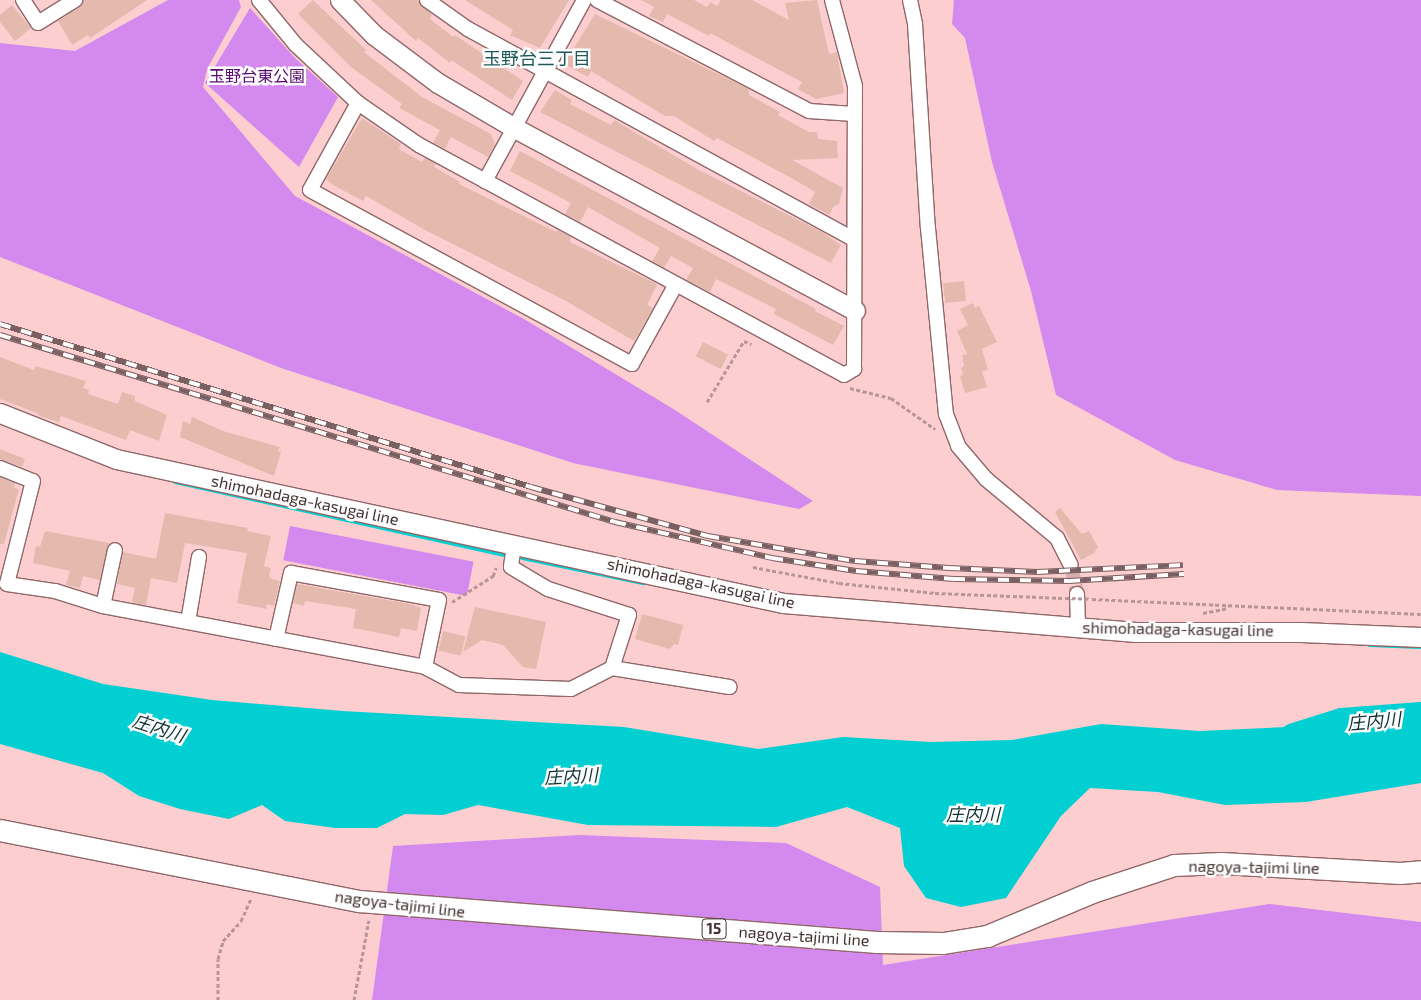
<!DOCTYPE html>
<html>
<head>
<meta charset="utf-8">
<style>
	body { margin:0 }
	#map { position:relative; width:1421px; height:1000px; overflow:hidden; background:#fccecf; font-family:"Exo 2","Noto Sans JP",sans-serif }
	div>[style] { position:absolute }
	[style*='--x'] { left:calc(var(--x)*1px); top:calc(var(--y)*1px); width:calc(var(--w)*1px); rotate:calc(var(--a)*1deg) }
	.green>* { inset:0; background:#d389ee; transform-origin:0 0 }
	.water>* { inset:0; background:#01cfd1 }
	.stream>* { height:5px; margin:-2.5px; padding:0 2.5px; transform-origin:2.5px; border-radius:2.5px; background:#01cfd1 }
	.river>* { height:30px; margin:-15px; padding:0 15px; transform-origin:15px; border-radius:15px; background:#01cfd1 }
	.building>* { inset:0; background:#e4baae; transform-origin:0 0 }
	.street-tunnel>* { height:14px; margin-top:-7px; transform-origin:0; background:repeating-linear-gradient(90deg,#d7afb0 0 14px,transparent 0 21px) }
	.path>* { height:3px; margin-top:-1.5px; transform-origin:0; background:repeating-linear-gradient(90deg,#b89596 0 4px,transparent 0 6.5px) }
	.roads { filter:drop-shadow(1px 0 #8f6768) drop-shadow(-1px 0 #8f6768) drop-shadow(0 1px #8f6768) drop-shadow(0 -1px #8f6768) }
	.street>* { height:14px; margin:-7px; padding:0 7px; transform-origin:7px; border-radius:7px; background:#fff }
	.secondary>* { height:19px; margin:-9.5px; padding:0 9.5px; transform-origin:9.5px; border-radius:9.5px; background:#fff }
	.primary>* { height:21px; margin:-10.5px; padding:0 10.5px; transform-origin:10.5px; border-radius:10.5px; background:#fff }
	.rail>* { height:5.5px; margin-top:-2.75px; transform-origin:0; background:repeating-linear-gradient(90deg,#fcfcfc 0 11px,#7a6061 0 22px); box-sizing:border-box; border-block:1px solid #7a6061 }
	.path-bridge>* { height:3px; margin-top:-1.5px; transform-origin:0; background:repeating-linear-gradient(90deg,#b89596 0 4px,transparent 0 6.5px) }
	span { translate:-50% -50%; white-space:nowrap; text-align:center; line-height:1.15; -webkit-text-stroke:5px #fcfcfc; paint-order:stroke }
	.shield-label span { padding:1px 4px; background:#fcfcfc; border:1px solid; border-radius:4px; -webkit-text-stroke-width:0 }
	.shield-label { font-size:15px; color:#443233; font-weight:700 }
	.park-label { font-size:16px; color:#570c6d }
	.street-label { font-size:16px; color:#443233 }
	.neighbourhood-label { font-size:18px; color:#1f5a5a }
	.water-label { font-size:18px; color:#133; font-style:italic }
</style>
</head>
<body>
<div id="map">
	<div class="green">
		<div style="clip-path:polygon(168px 0,239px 0,241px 7px,207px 69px,203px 87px,295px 196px,524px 319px,675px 410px,813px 501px,799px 509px,573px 463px,281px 368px,0 257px,0 43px,75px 51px)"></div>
		<div style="clip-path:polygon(954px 0,1421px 0,1421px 496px,1277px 490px,1175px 460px,1056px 395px,1031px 291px,992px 162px,965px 38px,952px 24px)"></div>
		<div style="clip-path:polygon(250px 8px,295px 58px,338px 97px,299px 167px,205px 83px)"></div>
		<div style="left:290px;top:526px;width:187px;height:35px;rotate:11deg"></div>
		<div style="clip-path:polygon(579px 835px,786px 843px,880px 887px,883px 965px,1269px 904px,1421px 922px,1421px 1000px,372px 1000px,393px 846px)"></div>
	</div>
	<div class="water">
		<div style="clip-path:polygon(0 652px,103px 684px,212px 700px,343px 711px,624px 727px,758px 749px,843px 737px,931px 742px,1012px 740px,1101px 724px,1200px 731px,1421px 721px,1421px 783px,1306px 802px,1225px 805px,1158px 792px,1090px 788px,1061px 816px,1006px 898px,961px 907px,926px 898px,904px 866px,900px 828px,847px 807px,776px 827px,588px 825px,478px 805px,443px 815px,405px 814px,377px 828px,335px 828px,285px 821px,262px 805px,229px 819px,180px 809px,139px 796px,103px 773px,0 744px)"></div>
	</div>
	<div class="stream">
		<div style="--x:175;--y:481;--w:337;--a:12.5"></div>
		<div style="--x:522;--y:557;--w:123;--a:11.8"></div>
		<div style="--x:1369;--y:644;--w:52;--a:2.2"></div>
	</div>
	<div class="river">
		<div style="--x:1294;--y:738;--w:50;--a:-17.4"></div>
		<div style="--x:1342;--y:723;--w:79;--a:-4.3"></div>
	</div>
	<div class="building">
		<div style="clip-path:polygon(84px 0,147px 0,90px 38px,88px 35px,72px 45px,58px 21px,80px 7px)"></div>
		<div style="clip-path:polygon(313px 0,366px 50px,364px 52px,422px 97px,491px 134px,495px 144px,488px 157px,451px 137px,445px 149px,433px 143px,440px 130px,399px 108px,402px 104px,351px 67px,298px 14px)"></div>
		<div style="clip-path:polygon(371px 0,418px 0,432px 15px,430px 19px,453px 37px,455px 35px,523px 81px,512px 100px,451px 60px,450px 63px,418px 38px,416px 41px)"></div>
		<div style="clip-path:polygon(465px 0,569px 0,540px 48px,510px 35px,513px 30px)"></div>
		<div style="clip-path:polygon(641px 0,694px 0,707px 7px,710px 2px,717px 6px,721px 0,752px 0,789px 20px,785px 3px,817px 0,829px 54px,837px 52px,844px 93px,816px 99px,798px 89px,802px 82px,710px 33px,709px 36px,667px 14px,663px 22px,649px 16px,654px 7px)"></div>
		<div style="clip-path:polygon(12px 5px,31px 28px,15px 41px,0 22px,0 15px)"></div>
		<div style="clip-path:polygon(595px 14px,749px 89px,749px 95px,780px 112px,778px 115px,809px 132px,817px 132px,818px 139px,837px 141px,838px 158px,792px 160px,843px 188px,839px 204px,834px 206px,829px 215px,809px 204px,815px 192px,795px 180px,717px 138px,714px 141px,674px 116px,665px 116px,591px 71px,588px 77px,564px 64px)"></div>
		<div style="clip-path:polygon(555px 90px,572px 100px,570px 104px,611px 125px,614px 120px,697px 169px,820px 231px,841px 245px,831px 263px,540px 112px)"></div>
		<div style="clip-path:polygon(362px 118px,401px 144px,399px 149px,422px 162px,425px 158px,436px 164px,434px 167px,460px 182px,459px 184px,556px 232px,557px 230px,571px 237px,570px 242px,655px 283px,657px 285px,647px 305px,653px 308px,634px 341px,566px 301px,425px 230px,366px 196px,363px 201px,333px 185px,326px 179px)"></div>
		<div style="clip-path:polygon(520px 151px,816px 309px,815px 311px,844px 326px,833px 345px,774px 314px,776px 309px,716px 279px,710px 292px,686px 280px,693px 268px,671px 256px,664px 268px,652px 261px,660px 248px,588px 207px,580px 222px,565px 214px,571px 203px,510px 171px)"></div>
		<div style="left:964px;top:281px;width:20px;height:21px;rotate:84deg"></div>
		<div style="clip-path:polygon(973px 303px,975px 308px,979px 306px,997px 342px,982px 349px,988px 370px,982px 371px,987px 387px,965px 393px,960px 376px,963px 375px,961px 368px,964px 366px,962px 355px,967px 354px,957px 331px,968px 325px,960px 309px)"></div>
		<div style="left:703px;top:342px;width:28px;height:16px;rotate:27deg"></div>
		<div style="clip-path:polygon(0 357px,34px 370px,36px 366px,86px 381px,83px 388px,89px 390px,88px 394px,118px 404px,122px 392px,135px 396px,135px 401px,167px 415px,159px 441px,130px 430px,126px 440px,61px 416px,59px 422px,39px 416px,37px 413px,0 399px)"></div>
		<div style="clip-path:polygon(192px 417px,223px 431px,280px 447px,278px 451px,281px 452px,274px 476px,180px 437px,183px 421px,190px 424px)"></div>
		<div style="clip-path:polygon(0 449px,25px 459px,22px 467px,0 459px)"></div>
		<div style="clip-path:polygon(0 477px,15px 483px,14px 488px,19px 489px,4px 544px,0 544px)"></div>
		<div style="clip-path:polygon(1060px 508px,1082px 534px,1089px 531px,1098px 547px,1094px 553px,1081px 560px,1055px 512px)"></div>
		<div style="clip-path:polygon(165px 513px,248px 528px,247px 531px,271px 536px,264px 566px,271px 568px,269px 576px,272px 579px,280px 581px,274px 606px,267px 604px,266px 609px,237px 603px,247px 553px,185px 543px,177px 583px,151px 578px,146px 605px,132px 603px,135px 588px,117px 584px,123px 552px,156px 559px)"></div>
		<div style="clip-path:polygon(45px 531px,109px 543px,100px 580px,83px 576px,80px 588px,66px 585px,70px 571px,33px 563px,36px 546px,40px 547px)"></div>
		<div style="clip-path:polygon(297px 584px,410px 604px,421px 608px,417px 631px,401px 628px,399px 637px,353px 628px,356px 609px,305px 601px,304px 606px,293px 603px)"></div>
		<div style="clip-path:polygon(475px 607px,546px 622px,536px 669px,523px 667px,503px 645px,482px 640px,463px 652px)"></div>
		<div style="clip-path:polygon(642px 614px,683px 625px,678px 645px,674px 644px,670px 649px,635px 639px)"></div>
		<div style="left:443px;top:631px;width:23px;height:20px;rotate:13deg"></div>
	</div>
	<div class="street-tunnel">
		<div style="--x:1071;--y:565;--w:30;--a:78"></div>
	</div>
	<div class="path">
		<div style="--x:850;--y:388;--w:42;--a:13.7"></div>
		<div style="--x:891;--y:398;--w:54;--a:35.2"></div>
		<div style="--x:707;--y:402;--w:71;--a:-58.8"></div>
		<div style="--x:744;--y:341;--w:8;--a:23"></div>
		<div style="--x:753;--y:567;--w:87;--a:10.5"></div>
		<div style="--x:839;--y:583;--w:97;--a:5.9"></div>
		<div style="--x:935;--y:593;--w:128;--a:2.2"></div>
		<div style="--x:1092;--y:599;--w:329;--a:2.6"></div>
		<div style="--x:452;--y:602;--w:49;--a:-32.4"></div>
		<div style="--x:493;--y:576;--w:9;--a:-69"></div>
		<div style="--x:1203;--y:613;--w:26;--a:-11"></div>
		<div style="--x:218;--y:1000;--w:41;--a:-90"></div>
		<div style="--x:218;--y:959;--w:19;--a:-74"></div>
		<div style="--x:223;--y:941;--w:27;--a:-48"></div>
		<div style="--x:241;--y:921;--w:24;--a:-66"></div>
		<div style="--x:354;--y:1000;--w:81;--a:-79.4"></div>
	</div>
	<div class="roads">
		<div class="street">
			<div style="--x:23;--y:0;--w:27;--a:57"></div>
			<div style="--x:38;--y:23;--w:44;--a:-31.9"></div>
			<div style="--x:259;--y:0;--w:58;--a:50.6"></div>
			<div style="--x:296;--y:45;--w:85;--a:43.1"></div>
			<div style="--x:358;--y:103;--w:74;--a:34.5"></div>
			<div style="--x:419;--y:145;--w:483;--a:28.4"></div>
			<div style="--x:844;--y:375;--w:12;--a:-31"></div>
			<div style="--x:854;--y:369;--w:283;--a:-89.8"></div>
			<div style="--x:855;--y:86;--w:89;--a:-105"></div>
			<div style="--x:427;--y:0;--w:50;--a:35.3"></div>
			<div style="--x:468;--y:29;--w:437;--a:28.6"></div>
			<div style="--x:597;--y:0;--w:239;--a:27.6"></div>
			<div style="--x:809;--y:111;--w:45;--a:3.8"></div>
			<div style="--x:910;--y:0;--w:25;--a:78"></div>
			<div style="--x:915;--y:24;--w:204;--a:86.4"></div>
			<div style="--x:928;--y:228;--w:187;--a:84.5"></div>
			<div style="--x:946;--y:414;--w:34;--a:69"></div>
			<div style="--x:958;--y:446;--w:43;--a:49.7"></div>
			<div style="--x:986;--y:479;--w:92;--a:39.7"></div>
			<div style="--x:1057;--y:538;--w:30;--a:63"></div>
			<div style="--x:358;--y:103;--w:99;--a:118.9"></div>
			<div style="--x:310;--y:190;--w:366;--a:28.4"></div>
			<div style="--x:632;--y:364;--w:91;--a:-61.2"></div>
			<div style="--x:485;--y:181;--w:206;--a:-61.3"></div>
			<div style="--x:0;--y:468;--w:35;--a:22"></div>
			<div style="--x:33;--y:481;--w:106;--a:104.2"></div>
			<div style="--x:7;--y:584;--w:49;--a:8.3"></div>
			<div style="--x:55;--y:591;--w:50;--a:17.4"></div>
			<div style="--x:103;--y:606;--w:328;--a:10.7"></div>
			<div style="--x:425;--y:667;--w:38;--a:28"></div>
			<div style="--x:459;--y:685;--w:112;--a:2"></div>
			<div style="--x:571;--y:689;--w:46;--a:-27.1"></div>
			<div style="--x:612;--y:668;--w:119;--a:9.2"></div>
			<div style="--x:514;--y:545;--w:22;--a:98"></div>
			<div style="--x:511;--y:567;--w:43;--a:30.7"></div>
			<div style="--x:548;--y:589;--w:85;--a:17.8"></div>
			<div style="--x:629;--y:615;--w:56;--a:107.8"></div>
			<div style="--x:1077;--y:594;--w:33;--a:88"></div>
			<div style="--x:103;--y:606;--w:57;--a:-77.9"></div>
			<div style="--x:188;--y:622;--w:66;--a:-80.4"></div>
			<div style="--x:276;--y:639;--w:68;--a:-77.2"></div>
			<div style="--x:291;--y:573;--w:150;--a:10.3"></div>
			<div style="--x:439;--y:600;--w:68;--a:101.8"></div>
		</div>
		<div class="secondary">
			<div style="--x:340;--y:0;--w:49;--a:45.8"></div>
			<div style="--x:374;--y:35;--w:80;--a:36.9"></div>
			<div style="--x:438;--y:83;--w:87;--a:30.4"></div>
			<div style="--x:513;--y:127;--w:388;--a:28.2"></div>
			<div style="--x:0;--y:413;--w:125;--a:21.6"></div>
			<div style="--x:116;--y:459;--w:682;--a:12.18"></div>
			<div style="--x:783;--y:603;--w:354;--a:4.7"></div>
			<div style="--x:1136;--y:632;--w:165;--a:0"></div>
			<div style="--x:1301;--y:632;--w:120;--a:2.4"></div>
		</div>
		<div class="primary">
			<div style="--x:0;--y:830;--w:366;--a:11.2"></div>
			<div style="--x:359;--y:901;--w:519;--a:4.53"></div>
			<div style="--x:876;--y:942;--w:67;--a:0.9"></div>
			<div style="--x:943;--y:943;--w:45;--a:-9"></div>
			<div style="--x:987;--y:936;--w:114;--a:-22.7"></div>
			<div style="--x:1092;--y:892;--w:86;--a:-18.2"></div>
			<div style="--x:1174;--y:865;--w:47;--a:-2.4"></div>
			<div style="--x:1221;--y:863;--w:179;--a:3.2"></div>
			<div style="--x:1400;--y:873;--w:21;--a:-5"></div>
		</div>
	</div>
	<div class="rail">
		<div style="--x:0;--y:324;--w:555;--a:17.06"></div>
		<div style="--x:531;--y:487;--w:184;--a:15.5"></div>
		<div style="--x:708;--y:536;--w:149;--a:9.7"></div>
		<div style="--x:855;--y:561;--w:94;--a:4.3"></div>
		<div style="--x:949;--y:568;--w:88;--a:2.6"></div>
		<div style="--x:1037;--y:572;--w:146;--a:-2.7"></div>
		<div style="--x:0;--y:335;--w:643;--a:16.91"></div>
		<div style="--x:615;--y:522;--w:161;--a:12.9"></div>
		<div style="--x:772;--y:558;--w:85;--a:8.8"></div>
		<div style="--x:856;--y:571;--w:98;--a:4.7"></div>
		<div style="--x:954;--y:579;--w:115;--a:1"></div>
		<div style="--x:1069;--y:581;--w:115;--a:-3.5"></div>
	</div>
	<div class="path-bridge">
		<div style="--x:1065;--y:598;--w:25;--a:2"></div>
	</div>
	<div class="shield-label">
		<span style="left:714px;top:929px">15</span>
	</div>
	<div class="park-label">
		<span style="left:257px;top:76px">玉野台東公園</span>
	</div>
	<div class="street-label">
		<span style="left:305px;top:500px;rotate:12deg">shimohadaga-kasugai line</span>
		<span style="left:701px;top:583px;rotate:12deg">shimohadaga-kasugai line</span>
		<span style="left:1178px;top:629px;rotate:1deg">shimohadaga-kasugai line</span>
		<span style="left:1254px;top:867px;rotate:1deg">nagoya-tajimi line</span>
		<span style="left:400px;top:904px;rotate:7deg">nagoya-tajimi line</span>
		<span style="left:804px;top:936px;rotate:4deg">nagoya-tajimi line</span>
	</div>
	<div class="neighbourhood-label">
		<span style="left:537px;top:58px">玉野台三丁目</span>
	</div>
	<div class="water-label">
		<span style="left:1374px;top:721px;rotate:-5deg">庄内川</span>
		<span style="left:159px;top:728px;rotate:18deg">庄内川</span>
		<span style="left:571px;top:776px;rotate:-3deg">庄内川</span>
		<span style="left:973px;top:814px">庄内川</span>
	</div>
</div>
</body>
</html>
